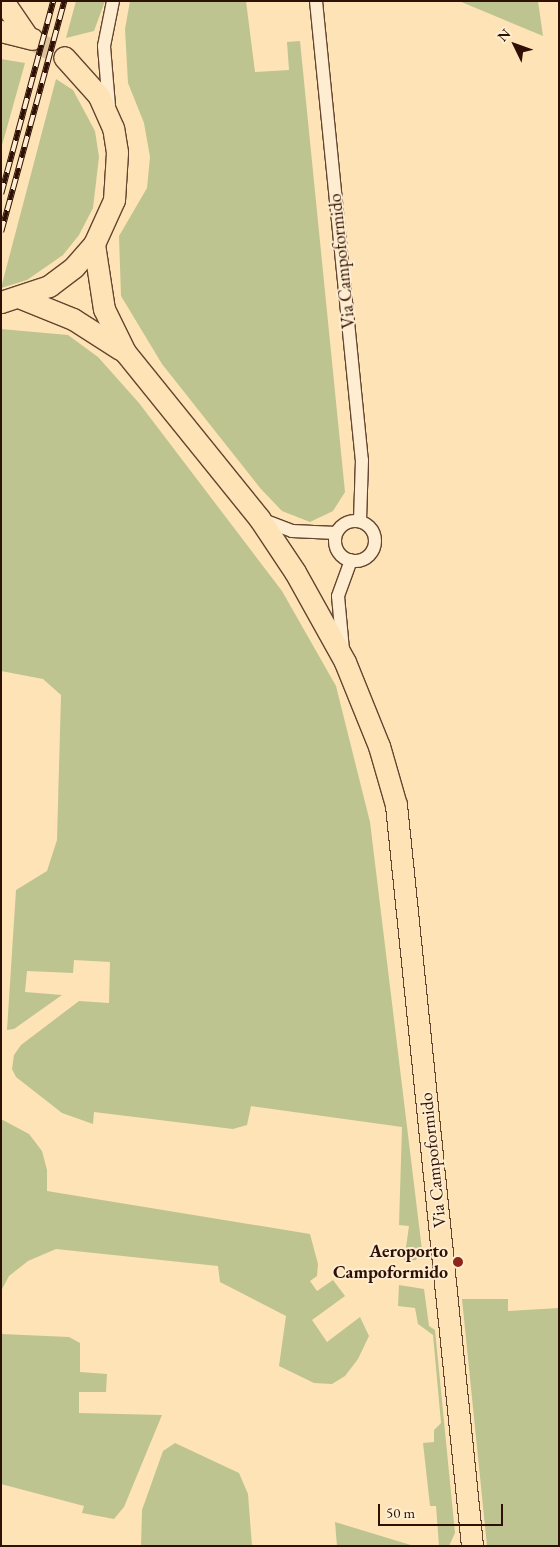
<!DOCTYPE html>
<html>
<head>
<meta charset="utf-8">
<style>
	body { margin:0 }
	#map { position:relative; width:560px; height:1547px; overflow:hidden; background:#fee3b6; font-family:"EB Garamond",serif }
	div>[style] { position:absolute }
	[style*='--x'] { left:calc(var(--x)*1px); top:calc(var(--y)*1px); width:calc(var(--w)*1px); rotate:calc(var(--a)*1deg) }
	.green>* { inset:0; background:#bec490 }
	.primary-tunnel>* { height:21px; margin-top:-10.5px; transform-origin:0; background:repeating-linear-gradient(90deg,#dfc39b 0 21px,transparent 0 32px) }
	.roads { filter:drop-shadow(1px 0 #634530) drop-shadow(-1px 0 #634530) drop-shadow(0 1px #634530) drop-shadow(0 -1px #634530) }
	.minor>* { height:12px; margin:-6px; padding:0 6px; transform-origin:6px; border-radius:6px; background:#feedd0 }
	.minor>.ring { margin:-6px; padding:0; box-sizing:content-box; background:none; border:12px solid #feedd0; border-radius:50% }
	.primary>* { height:21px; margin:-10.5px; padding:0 10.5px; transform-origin:10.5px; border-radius:10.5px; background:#fee3b6 }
	.rail>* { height:5.5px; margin-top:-2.75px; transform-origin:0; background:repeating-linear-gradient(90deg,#feedd0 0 11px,#2f1004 0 22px); box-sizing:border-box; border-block:1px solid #2f1004 }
	.dots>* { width:14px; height:14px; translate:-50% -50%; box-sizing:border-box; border:2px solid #feedd0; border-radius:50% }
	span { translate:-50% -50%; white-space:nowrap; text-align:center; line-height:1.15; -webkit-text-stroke:4px #feedd0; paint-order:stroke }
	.street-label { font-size:18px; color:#2f1004 }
	.poi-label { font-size:18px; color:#2f1004; font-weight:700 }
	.right { translate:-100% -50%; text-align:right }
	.frame { position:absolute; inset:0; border:2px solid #2f1004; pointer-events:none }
	.north { position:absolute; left:490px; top:20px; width:50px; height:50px; -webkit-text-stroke:4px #feedd0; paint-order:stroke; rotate:312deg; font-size:14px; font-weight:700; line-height:20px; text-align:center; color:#2f1004 }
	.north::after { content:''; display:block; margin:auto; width:18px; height:22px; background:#2f1004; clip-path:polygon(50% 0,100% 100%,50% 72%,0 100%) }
	.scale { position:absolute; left:378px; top:1504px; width:125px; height:22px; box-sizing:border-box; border:2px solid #2f1004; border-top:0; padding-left:6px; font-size:15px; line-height:18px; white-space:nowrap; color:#2f1004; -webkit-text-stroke:4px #feedd0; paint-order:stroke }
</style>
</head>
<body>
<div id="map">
	<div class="green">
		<div style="clip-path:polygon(76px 1px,105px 1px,94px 31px,66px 38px)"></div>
		<div style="clip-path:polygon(130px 1px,246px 1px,255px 72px,289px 70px,287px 42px,300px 41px,345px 492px,333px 511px,310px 522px,282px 511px,261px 489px,162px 364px,121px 296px,119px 236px,147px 188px,150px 157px,144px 123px,128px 83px,125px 29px)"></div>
		<div style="clip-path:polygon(459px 1px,538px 1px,543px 36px)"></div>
		<div style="clip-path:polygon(1px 59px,25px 63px,1px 149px)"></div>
		<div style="clip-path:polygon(56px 79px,73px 90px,95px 131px,99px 157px,93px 208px,79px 235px,63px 255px,27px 280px,1px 288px)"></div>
		<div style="clip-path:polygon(1px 329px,68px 335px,98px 357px,139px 403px,282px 591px,336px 686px,370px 822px,422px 1250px,416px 1260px,404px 1261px,409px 1226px,399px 1225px,402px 1127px,251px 1106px,247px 1125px,233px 1129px,94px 1112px,93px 1124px,62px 1113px,16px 1077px,12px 1069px,14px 1055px,21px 1045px,79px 1001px,109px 1003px,110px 962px,74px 960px,73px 973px,27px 971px,25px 992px,62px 995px,14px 1029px,7px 1030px,16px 890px,47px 871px,57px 840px,61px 695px,43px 679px,1px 671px)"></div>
		<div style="clip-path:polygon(1px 1119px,29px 1134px,42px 1151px,47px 1170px,47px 1191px,310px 1234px,318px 1264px,317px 1276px,310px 1281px,317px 1291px,333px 1280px,345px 1296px,312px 1320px,327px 1342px,360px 1317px,369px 1336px,358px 1359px,345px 1376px,332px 1384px,314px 1383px,279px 1366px,286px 1316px,220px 1282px,218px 1266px,56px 1249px,28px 1261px,9px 1276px,1px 1291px)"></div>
		<div style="clip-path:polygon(399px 1285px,424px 1289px,429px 1326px,435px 1330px,455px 1533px,449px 1546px,439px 1546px,436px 1506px,430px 1506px,423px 1443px,434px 1442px,434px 1430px,441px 1423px,433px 1335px,418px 1324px,415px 1308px,398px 1306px)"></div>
		<div style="clip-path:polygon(462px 1299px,508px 1299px,508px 1311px,559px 1308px,559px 1546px,487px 1546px)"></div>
		<div style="clip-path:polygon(1px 1334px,69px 1337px,80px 1343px,80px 1372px,107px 1374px,106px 1392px,79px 1392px,79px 1413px,162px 1415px,124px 1507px,114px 1519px,82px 1513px,84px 1506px,1px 1484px)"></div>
		<div style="clip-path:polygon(175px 1443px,239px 1473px,248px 1494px,252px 1546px,141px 1546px,142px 1510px,163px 1451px)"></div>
		<div style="clip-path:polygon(335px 1522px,414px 1546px,337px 1546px)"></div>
	</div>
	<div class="primary-tunnel">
		<div style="--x:32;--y:39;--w:37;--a:29"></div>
	</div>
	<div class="roads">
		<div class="minor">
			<div style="--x:316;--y:1;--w:461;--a:84.3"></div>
			<div style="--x:362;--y:460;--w:61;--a:91.9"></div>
			<div style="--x:109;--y:106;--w:60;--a:-94.8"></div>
			<div style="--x:104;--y:46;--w:46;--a:-78.7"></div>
			<div style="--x:261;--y:519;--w:33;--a:21"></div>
			<div style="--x:292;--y:531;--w:44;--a:2.6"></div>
			<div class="ring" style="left:335px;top:521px;width:28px;height:28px"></div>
			<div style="--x:343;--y:650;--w:54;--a:-95.3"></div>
			<div style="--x:338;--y:596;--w:38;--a:-70"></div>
		</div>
		<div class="primary">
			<div style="--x:3;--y:1;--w:42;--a:55.6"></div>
			<div style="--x:1;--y:31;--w:32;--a:14"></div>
			<div style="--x:94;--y:244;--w:66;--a:81.3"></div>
			<div style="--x:104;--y:309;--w:48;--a:64"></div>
			<div style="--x:125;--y:352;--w:213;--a:51.1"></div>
			<div style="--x:259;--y:518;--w:65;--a:56.3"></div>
			<div style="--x:295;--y:572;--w:103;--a:60.9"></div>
			<div style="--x:345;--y:662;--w:91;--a:68"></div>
			<div style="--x:379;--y:746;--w:61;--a:73.9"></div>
			<div style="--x:396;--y:805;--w:745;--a:84.14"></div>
			<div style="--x:21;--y:298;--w:56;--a:22"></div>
			<div style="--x:73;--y:319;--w:56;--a:32.6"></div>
			<div style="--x:1;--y:302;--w:51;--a:-18.4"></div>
			<div style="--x:49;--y:286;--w:31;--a:-37"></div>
			<div style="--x:74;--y:267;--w:30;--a:-49"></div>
			<div style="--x:94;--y:244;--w:48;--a:-65.6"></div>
			<div style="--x:114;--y:200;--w:48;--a:-86.4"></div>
			<div style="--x:117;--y:152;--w:24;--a:-99"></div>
			<div style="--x:113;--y:128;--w:35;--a:-114"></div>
			<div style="--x:99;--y:96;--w:52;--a:-131.9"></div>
		</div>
	</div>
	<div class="rail">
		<div style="--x:1;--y:194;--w:200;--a:-74.9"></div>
		<div style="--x:1;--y:232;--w:239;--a:-74.7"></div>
	</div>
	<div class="dots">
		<div style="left:458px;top:1262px;background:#8f2418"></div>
	</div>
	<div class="street-label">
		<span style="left:342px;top:261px;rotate:-96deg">Via Campoformido</span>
		<span style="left:433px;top:1160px;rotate:-96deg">Via Campoformido</span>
	</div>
	<div class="poi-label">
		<span class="right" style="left:448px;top:1262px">Aeroporto<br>Campoformido</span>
	</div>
	<div class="frame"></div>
	<div class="north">N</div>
	<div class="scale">50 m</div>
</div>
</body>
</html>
